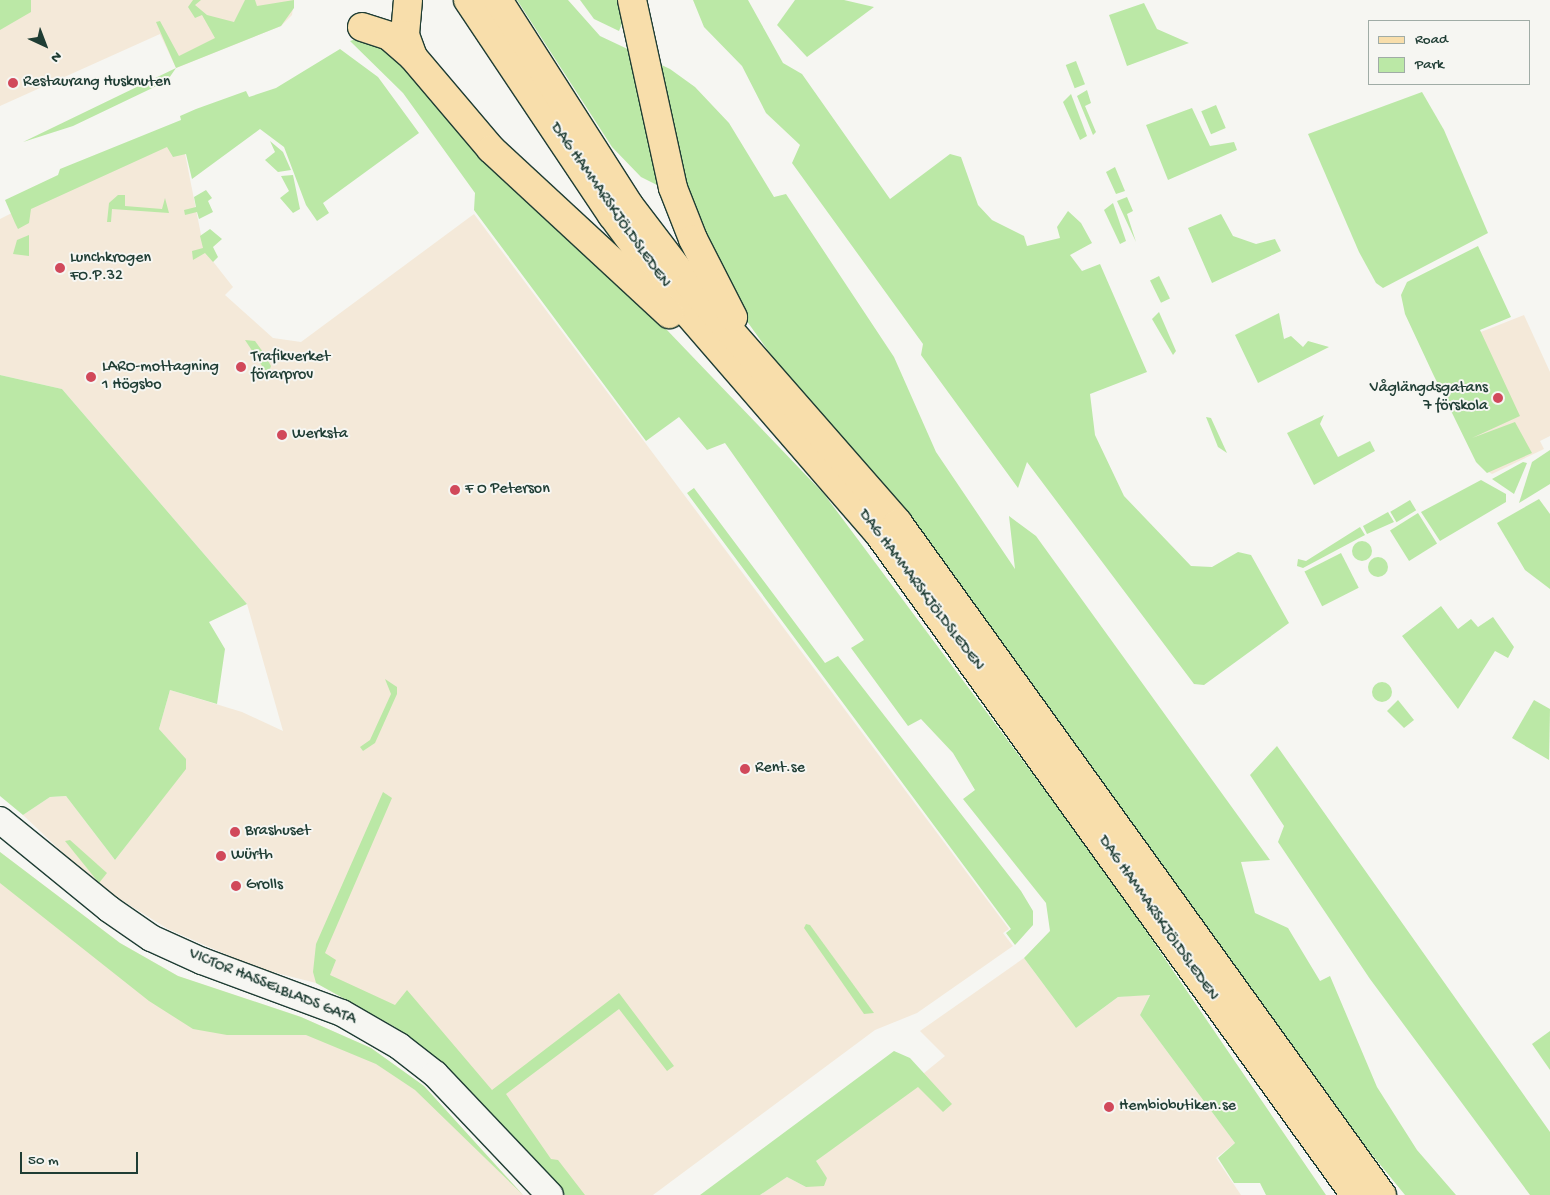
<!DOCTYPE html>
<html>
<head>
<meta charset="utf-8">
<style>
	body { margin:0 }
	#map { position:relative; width:1550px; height:1195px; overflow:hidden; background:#f6f6f2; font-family:"Gochi Hand",sans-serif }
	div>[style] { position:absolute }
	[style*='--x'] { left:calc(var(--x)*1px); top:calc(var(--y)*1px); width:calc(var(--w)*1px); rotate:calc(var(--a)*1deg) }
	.built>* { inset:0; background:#f4e9d9 }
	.green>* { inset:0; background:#bbe8a6; transform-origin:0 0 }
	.round { border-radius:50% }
	.roads { filter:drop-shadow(1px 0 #1f3d34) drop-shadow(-1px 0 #1f3d34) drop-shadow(0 1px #1f3d34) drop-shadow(0 -1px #1f3d34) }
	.secondary>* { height:26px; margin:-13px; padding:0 13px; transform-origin:13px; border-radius:13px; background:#f6f6f2 }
	.primary>* { height:28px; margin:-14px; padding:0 14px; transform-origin:14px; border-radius:14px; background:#f8deab }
	.dots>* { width:14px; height:14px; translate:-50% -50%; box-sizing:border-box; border:2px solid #f6f6f2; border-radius:50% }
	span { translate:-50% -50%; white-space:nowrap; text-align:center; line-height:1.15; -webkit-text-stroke:4px #f6f6f2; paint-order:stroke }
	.poi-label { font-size:16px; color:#1f3d34 }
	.left { translate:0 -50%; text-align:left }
	.right { translate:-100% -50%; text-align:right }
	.street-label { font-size:16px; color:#1f3d34 }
	.legend { position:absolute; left:1368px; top:20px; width:162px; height:65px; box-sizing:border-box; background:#f6f6f2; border:1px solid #a0aca6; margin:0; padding:6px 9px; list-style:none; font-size:15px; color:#1f3d34 }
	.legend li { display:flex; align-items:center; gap:10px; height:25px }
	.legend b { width:25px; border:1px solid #a0aca6 }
	.north { position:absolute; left:20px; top:20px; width:50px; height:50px; -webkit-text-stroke:4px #f6f6f2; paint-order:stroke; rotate:137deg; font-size:14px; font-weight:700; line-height:20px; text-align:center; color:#1f3d34 }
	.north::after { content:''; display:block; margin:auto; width:18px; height:22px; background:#1f3d34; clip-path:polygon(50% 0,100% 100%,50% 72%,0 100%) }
	.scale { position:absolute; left:20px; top:1152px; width:118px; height:22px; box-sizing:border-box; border:2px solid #1f3d34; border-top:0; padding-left:6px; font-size:15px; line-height:18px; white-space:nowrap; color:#1f3d34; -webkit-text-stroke:4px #f6f6f2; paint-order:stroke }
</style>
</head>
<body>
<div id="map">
	<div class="built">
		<div style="clip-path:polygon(0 0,294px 0,292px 15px,281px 26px,176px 68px,160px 34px,0 106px)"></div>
		<div style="clip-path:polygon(180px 128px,204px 250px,233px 287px,225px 295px,273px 338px,301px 342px,474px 214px,1009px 929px,1003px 933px,1013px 946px,917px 1013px,875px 1030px,653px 1195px,565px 1195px,451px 1077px,395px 1027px,316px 983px,257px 968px,168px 929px,97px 885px,23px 815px,50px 797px,66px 796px,115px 860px,185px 769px,185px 759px,159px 729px,170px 690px,242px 712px,283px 731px,247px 604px,62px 389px,0 375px,0 219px)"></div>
		<div style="clip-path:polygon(1524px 315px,1550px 372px,1550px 436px,1540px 441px,1544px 449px,1492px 474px,1485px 470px,1425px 354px)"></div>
		<div style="clip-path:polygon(0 852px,120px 943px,178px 976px,301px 1017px,371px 1048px,424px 1086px,523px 1195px,0 1195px)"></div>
		<div style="clip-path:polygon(1024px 958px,1076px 1028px,1118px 997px,1150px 994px,1140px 1015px,1235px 1143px,1216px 1158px,1241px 1195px,760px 1195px,787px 1177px,806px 1187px,827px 1178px,815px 1162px,945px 1056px,920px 1031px)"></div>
	</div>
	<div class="green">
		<div style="clip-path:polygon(0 0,31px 0,31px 12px,0 30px)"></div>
		<div style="clip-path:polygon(193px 0,201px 0,195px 5px,207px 15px,234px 22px,245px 0,255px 0,257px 6px,294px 0,294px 8px,281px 26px,176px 68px,167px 81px,73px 126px,23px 142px,176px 68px,156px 22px,160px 21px,179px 56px,215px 38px,202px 15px,195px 18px,188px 7px)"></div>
		<div style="clip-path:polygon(517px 0,568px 0,600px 36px,670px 69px,695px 87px,729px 123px,774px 197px,786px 194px,894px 357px,936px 452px,1015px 569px,1009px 516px,1036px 536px,1270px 860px,1241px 862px,1255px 913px,1288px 928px,1320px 981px,1330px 976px,1377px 1087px,1417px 1150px,1456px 1195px,1405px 1195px,1369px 1151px,779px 366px,731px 299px,683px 198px,641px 177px,612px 147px)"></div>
		<div style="clip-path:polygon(580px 0,618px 0,623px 21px,619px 31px,594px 19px)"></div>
		<div style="clip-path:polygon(693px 0,748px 0,783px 63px,802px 74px,890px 199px,950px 154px,961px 157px,978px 205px,992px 220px,1024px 236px,1027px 246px,1060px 238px,1057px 227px,1068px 211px,1081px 223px,1092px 243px,1070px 255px,1082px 271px,1100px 264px,1147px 372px,1090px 394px,1095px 435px,1124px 496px,1191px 566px,1212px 567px,1238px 552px,1251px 555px,1289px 623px,1204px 685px,1194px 684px,1027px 462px,1018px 488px,921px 355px,923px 344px,792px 163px,800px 145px,766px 113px,742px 66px,704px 27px)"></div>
		<div style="clip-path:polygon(795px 0,844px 0,874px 7px,807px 57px,777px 25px)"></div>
		<div style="clip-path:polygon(1144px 3px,1157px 29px,1189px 43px,1127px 66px,1109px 15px)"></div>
		<div style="clip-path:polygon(359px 38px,384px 43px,497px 171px,597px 257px,824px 494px,1105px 871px,1326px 1195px,1266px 1195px,1260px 1183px,1234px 1183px,1218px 1158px,1235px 1143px,1140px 1015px,1150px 995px,1118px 997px,1076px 1028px,1024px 958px,1050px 931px,1046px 903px,963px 799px,975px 790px,953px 753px,921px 719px,908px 726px,851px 648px,864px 640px,725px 443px,707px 450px,679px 417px,646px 441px,474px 210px,475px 193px,403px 93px,350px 41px)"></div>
		<div style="clip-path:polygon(340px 49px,378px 77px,419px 133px,323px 203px,329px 213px,317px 221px,306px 205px,284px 147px,260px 129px,192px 179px,186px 154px,173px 157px,167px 147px,31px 209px,29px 223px,18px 229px,15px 223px,5px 200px,58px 175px,60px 169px,181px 120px,180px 116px,196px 109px,246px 91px,249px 97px,276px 88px)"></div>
		<div style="left:1076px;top:61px;width:25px;height:11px;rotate:69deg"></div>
		<div style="clip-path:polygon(1087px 90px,1091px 103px,1085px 106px,1096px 132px,1093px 135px,1077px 96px)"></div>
		<div style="clip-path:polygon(1422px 92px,1444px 130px,1488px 233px,1383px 288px,1376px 283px,1359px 252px,1308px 134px)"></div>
		<div style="clip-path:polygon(1071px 94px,1087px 136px,1080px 140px,1063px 102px)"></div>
		<div style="left:1216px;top:105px;width:25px;height:16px;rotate:67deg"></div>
		<div style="clip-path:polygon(1192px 108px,1210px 146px,1234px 142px,1237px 150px,1168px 180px,1146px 125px)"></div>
		<div style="clip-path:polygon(270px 141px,283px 152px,291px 170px,278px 172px,265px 160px,275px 152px)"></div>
		<div style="clip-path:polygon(1115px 167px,1125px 191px,1116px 194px,1106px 172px)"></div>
		<div style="clip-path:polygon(293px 175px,300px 209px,293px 213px,280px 198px,289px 191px,281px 176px)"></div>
		<div style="clip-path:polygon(206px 190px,212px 198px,208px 201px,213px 212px,199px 219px,197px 212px,185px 215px,184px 210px,196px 207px,194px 197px)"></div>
		<div style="clip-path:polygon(118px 195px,125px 195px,125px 206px,162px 209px,165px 198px,169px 213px,112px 209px,111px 222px,107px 222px,109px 203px)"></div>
		<div style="clip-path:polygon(1127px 197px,1133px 211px,1127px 214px,1136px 242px,1117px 201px)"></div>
		<div style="clip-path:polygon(1113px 203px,1126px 241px,1120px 244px,1104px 210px)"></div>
		<div style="clip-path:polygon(1221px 214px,1233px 236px,1256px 244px,1275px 239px,1281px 251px,1212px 283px,1188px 228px)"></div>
		<div style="clip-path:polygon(210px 229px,222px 239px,213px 247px,218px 257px,213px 262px,205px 253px,193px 260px,192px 251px,203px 248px,200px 236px)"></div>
		<div style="clip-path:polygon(29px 235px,29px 256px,13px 254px,17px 240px)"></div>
		<div style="clip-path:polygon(1478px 246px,1511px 317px,1480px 330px,1520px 416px,1472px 438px,1515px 422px,1532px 453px,1487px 473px,1476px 462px,1433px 374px,1405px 314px,1401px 295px,1407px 282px)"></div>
		<div style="left:1159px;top:276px;width:25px;height:10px;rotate:64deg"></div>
		<div style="clip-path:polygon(1159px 312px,1176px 351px,1173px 355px,1152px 319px)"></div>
		<div style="clip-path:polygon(1279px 313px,1284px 339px,1291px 336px,1303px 347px,1308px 341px,1329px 347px,1258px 383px,1235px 335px)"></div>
		<div style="clip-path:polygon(245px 340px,255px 341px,263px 352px,271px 366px,268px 375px)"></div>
		<div style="clip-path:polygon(0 375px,62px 389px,247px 604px,209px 622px,225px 649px,217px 704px,170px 690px,159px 729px,186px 759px,186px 769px,115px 860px,66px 796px,50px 797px,23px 815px,0 796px)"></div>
		<div style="clip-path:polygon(1324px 415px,1320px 424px,1338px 457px,1370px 441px,1375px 451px,1314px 485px,1287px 433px)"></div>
		<div style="clip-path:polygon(1206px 417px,1211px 418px,1227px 453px,1218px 447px)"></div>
		<div style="clip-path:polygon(1550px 450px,1550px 484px,1519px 503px,1532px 462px)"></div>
		<div style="clip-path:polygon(1523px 462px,1527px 463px,1514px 494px,1492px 479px)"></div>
		<div style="clip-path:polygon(1481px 480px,1506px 494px,1506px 502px,1440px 541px,1421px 512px)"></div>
		<div style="clip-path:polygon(694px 488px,825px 663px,838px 656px,1021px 891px,1033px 911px,1033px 925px,1015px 945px,1006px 933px,1011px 929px,687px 493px)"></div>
		<div style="clip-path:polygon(1539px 499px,1550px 514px,1550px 589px,1525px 570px,1497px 523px)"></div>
		<div style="left:1410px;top:500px;width:12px;height:23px;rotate:59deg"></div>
		<div style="clip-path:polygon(1388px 512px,1394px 522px,1367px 534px,1363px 526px)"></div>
		<div style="left:1418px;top:513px;width:36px;height:33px;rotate:58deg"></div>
		<div style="clip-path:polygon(1360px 527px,1365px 535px,1303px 568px,1297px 566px,1298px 559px,1306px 561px)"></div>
		<div class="round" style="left:1352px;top:541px;width:20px;height:20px"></div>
		<div style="left:1341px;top:553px;width:39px;height:41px;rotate:63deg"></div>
		<div class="round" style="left:1368px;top:557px;width:20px;height:20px"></div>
		<div style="clip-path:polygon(1441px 606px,1458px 629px,1471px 619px,1478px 627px,1493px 617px,1514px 647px,1508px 658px,1495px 651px,1458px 709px,1402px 636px)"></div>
		<div style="clip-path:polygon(385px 679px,397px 687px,397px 694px,375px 743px,363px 751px,360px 747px,370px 740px,391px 694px)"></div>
		<div class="round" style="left:1372px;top:682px;width:20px;height:20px"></div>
		<div style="clip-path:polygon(1398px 700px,1414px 720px,1404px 728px,1387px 711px)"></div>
		<div style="clip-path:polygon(1534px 700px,1550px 709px,1549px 760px,1512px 738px)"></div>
		<div style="clip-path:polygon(1277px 746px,1550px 1132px,1550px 1195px,1530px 1195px,1370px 979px,1278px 842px,1284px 826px,1250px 775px)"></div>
		<div style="clip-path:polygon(383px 792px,392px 798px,325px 953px,336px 960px,330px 975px,395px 1005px,407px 990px,492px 1090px,619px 993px,674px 1066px,667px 1071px,619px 1009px,506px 1094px,551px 1159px,558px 1160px,585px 1195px,565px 1195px,451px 1077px,395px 1027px,316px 983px,313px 972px,316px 944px)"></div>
		<div style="clip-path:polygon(70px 840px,107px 873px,99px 883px,65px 841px)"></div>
		<div style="clip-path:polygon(0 852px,120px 943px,178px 976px,301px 1017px,371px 1048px,424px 1086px,523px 1195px,415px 1090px,376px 1064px,306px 1035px,227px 1035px,193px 1029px,149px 1001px,0 883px)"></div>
		<div style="clip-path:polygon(806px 924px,810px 925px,874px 1013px,864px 1014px,804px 928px)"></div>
		<div style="clip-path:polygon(1550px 1031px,1550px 1070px,1532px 1044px)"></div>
		<div style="clip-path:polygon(894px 1051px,910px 1058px,952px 1104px,943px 1112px,918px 1087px,816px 1161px,827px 1178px,824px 1186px,806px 1187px,787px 1177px,760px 1195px,700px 1195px)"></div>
	</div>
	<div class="roads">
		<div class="secondary">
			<div style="--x:0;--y:820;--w:141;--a:39.2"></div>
			<div style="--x:109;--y:909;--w:51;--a:34.6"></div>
			<div style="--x:151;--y:938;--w:56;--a:24.3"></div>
			<div style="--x:202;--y:961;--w:149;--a:20.4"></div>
			<div style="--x:342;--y:1013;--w:66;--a:30.1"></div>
			<div style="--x:399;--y:1046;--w:46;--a:37.9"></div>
			<div style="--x:435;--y:1074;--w:167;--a:46.5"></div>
		</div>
		<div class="primary">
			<div style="--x:408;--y:0;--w:35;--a:95"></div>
			<div style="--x:405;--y:35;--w:23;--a:70"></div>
			<div style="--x:468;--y:0;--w:259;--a:56.2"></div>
			<div style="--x:612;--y:215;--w:91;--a:53.5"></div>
			<div style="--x:666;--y:288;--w:325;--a:49.1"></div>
			<div style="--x:879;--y:534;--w:815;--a:54.24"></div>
			<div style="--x:498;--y:0;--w:243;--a:57.4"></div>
			<div style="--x:629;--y:205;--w:101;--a:52.7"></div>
			<div style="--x:690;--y:285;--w:316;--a:48.8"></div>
			<div style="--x:898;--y:523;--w:828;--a:54.24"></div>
			<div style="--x:632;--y:0;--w:192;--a:77.7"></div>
			<div style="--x:673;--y:188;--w:55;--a:68.6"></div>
			<div style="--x:693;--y:239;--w:88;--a:62.9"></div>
			<div style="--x:362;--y:27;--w:28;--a:18"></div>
			<div style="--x:389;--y:36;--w:32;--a:41"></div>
			<div style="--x:413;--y:57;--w:121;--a:49.7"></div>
			<div style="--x:491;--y:149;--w:243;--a:42.8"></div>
		</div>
	</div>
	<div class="dots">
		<div style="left:13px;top:83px;background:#d1495b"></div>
		<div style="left:60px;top:268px;background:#d1495b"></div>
		<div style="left:241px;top:367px;background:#d1495b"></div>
		<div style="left:91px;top:377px;background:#d1495b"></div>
		<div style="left:1498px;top:398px;background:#d1495b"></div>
		<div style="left:282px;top:435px;background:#d1495b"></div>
		<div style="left:455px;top:490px;background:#d1495b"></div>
		<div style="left:745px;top:769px;background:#d1495b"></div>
		<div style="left:235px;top:832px;background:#d1495b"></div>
		<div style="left:221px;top:856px;background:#d1495b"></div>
		<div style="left:236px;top:886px;background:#d1495b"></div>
		<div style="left:1109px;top:1107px;background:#d1495b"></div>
	</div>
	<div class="poi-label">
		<span class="left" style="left:23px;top:83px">Restaurang Husknuten</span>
		<span class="left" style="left:70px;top:268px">Lunchkrogen<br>FO.P.32</span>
		<span class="left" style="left:251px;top:367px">Trafikverket<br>förarprov</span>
		<span class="left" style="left:102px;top:377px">LARO-mottagning<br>1 Högsbo</span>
		<span class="right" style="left:1488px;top:398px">Våglängdsgatans<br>7 förskola</span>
		<span class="left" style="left:292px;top:435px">Werksta</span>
		<span class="left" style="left:465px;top:490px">F O Peterson</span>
		<span class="left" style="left:755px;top:769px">Rent.se</span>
		<span class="left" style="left:245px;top:832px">Brashuset</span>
		<span class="left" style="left:231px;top:856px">Würth</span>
		<span class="left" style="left:246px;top:886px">Grolls</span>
		<span class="left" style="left:1119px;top:1107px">Hembiobutiken.se</span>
	</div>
	<div class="street-label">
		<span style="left:609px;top:206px;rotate:55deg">DAG HAMMARSKJÖLDSLEDEN</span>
		<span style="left:920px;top:591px;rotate:53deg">DAG HAMMARSKJÖLDSLEDEN</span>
		<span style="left:1157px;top:919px;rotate:55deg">DAG HAMMARSKJÖLDSLEDEN</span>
		<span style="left:272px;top:988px;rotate:22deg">VICTOR HASSELBLADS GATA</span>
	</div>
	<ul class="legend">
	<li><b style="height:6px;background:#f8deab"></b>Road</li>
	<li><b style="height:14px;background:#bbe8a6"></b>Park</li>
	</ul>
	<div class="north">N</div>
	<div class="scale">50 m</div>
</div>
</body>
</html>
